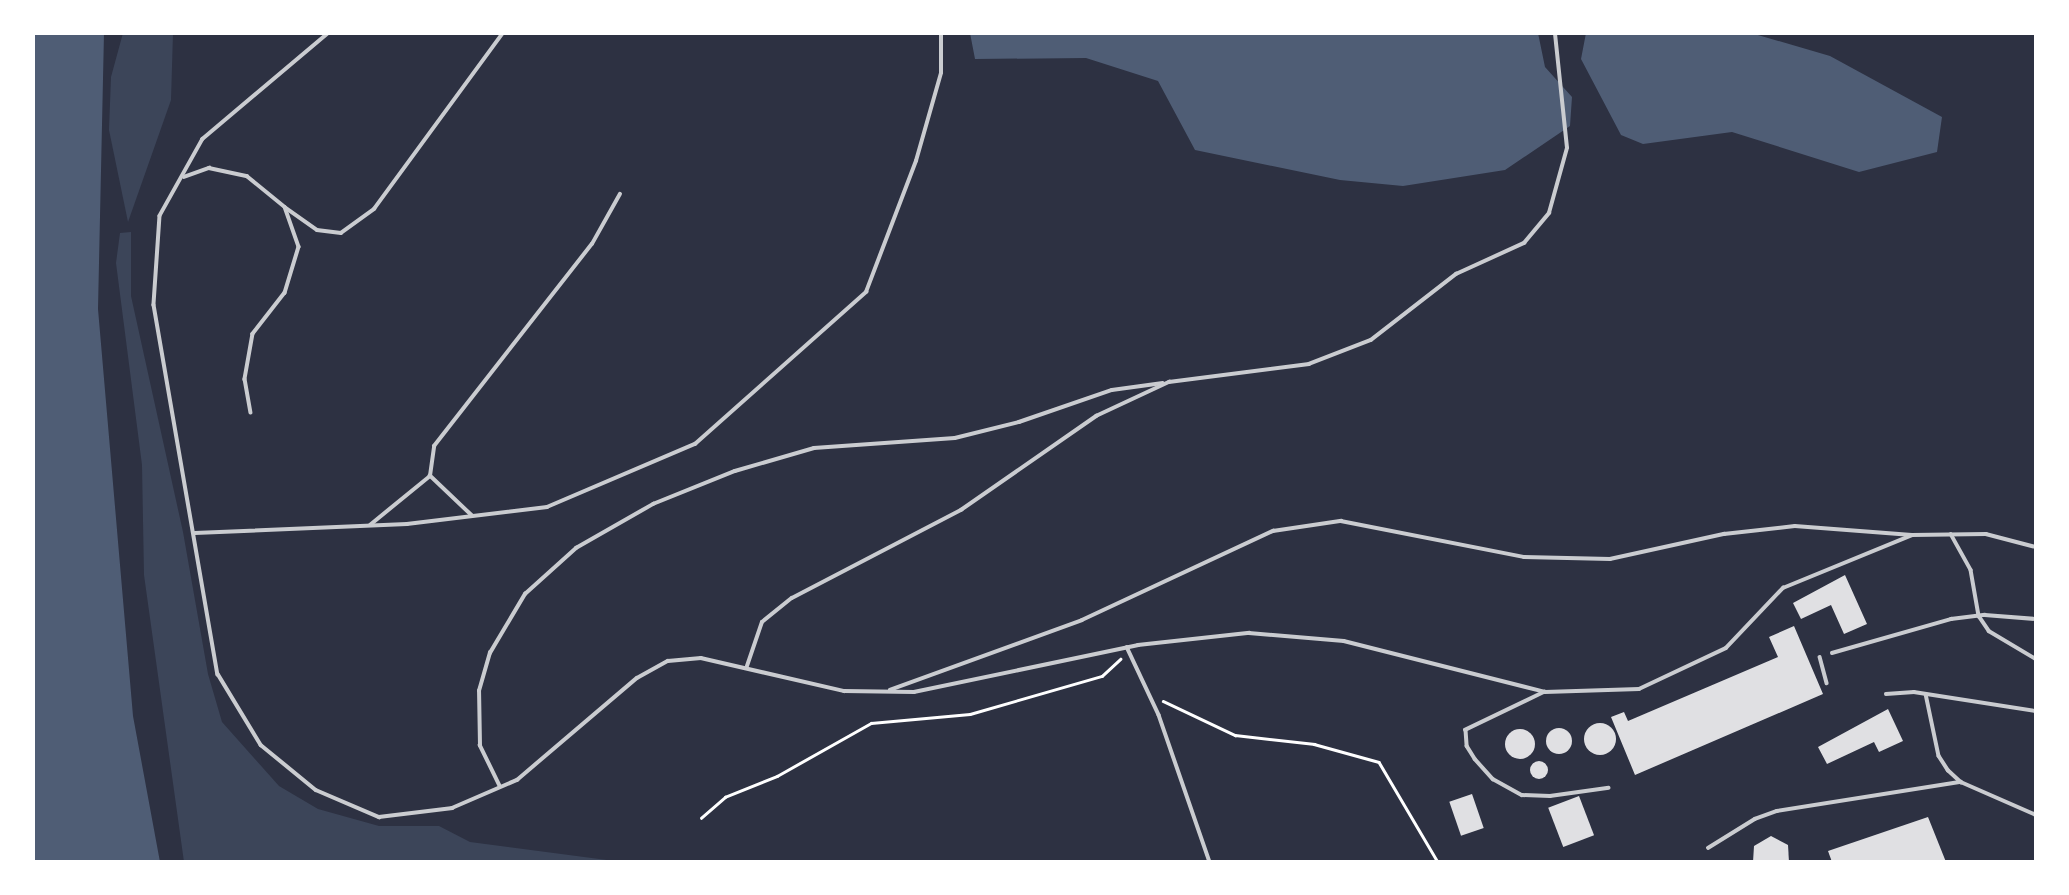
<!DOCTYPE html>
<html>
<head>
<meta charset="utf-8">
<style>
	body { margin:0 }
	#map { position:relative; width:2069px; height:895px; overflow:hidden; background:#2d3142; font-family:Figtree,sans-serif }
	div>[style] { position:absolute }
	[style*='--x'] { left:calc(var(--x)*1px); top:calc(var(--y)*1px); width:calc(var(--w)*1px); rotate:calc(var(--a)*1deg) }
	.green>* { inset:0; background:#3c4559 }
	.water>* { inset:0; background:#4f5d75 }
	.building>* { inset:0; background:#e0e0e3; transform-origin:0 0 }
	.round { border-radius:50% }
	.path>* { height:2.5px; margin:-1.25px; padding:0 1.25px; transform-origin:1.25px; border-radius:1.25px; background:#fff }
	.service>* { height:3.5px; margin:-1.75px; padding:0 1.75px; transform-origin:1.75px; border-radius:1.75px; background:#caccd0 }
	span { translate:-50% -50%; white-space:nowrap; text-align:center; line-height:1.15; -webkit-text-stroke:7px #fff; paint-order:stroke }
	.frame { position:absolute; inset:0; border:35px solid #fff; pointer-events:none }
</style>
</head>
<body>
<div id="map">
	<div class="green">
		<div style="clip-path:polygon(123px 33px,173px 33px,171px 100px,128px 222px,109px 130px,111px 77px)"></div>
		<div style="clip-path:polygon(131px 232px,131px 296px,183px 532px,208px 674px,222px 722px,279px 786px,318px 809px,379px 826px,439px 826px,470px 842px,622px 862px,184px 862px,144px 575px,142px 465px,116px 263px,120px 233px)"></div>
	</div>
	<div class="water">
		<div style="clip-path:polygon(33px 33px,104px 33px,98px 309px,133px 716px,160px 862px,33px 862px)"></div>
		<div style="clip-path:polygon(970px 33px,1538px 33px,1545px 67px,1572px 97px,1570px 126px,1505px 170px,1403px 186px,1340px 180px,1195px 150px,1158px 81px,1086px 58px,975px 59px)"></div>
		<div style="clip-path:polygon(1586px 33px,1751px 33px,1830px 56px,1942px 117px,1937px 152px,1859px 172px,1732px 132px,1643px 144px,1621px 135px,1581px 59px)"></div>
	</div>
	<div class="building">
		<div style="clip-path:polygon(1845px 575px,1867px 624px,1844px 634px,1831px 605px,1801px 619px,1793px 603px)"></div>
		<div style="clip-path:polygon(1794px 626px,1823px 694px,1635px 775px,1611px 717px,1624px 712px,1628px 721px,1778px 657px,1769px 637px)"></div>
		<div style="clip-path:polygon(1888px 709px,1903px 741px,1879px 752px,1874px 742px,1827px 764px,1818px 747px)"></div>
		<div class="round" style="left:1584px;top:723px;width:32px;height:32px"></div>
		<div class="round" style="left:1546px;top:728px;width:26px;height:26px"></div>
		<div class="round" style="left:1505px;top:729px;width:30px;height:30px"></div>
		<div class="round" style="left:1530px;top:761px;width:18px;height:18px"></div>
		<div style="left:1472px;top:794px;width:36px;height:24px;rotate:71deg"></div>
		<div style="left:1579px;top:796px;width:42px;height:33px;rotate:69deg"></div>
		<div style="clip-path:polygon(1928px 817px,1946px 862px,1832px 862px,1828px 851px)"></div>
		<div style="clip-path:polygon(1771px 836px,1788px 845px,1789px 862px,1753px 862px,1754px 846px)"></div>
	</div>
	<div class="path">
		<div style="--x:1163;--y:701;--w:80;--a:25.3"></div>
		<div style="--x:1235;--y:735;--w:80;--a:6.5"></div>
		<div style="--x:1314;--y:744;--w:67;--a:15.5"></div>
		<div style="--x:1379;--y:762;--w:116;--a:59.5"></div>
		<div style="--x:701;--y:818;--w:32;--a:-41"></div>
		<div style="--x:725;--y:797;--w:56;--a:-22"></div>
		<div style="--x:777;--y:776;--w:108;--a:-29.4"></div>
		<div style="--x:871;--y:723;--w:99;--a:-5.2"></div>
		<div style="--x:970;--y:714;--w:137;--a:-16.1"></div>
		<div style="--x:1102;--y:676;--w:25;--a:-43"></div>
	</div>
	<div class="service">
		<div style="--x:329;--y:33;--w:165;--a:139.9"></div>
		<div style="--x:203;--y:139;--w:88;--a:119.2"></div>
		<div style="--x:160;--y:216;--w:89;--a:93.9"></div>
		<div style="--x:154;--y:305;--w:375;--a:80.2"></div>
		<div style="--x:218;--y:674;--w:83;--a:58.8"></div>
		<div style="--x:261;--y:745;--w:71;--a:39.3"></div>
		<div style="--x:316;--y:790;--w:69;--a:23.2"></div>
		<div style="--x:379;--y:817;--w:74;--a:-7"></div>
		<div style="--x:452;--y:808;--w:71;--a:-23.3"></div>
		<div style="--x:517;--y:780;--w:157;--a:-40.4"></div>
		<div style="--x:637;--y:678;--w:35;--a:-29"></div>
		<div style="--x:668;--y:661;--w:33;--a:-5"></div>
		<div style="--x:701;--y:658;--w:147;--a:13"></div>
		<div style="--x:844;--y:691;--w:70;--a:0.8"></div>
		<div style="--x:914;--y:692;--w:229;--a:-11.8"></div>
		<div style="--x:1138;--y:645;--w:112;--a:-6.2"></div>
		<div style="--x:1249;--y:633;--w:95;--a:4.8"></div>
		<div style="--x:1344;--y:641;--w:207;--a:14.2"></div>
		<div style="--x:1545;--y:692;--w:94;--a:-1.8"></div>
		<div style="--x:1639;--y:689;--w:96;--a:-25.2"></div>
		<div style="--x:1726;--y:648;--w:83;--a:-46.5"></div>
		<div style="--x:1783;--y:588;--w:139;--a:-22.3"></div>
		<div style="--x:184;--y:177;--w:27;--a:-20"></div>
		<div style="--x:209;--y:168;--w:39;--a:12"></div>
		<div style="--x:247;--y:176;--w:49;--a:39.2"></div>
		<div style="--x:285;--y:207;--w:42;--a:70.7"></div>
		<div style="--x:299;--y:247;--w:48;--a:106.9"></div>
		<div style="--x:285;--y:293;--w:52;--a:128"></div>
		<div style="--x:253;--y:334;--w:46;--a:100.1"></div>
		<div style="--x:245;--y:379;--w:34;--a:80"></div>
		<div style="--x:286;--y:208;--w:38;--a:35"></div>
		<div style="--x:317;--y:230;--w:24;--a:7"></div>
		<div style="--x:341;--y:233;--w:41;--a:-36"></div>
		<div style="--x:374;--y:209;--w:218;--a:-53.8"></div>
		<div style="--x:472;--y:516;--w:58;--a:-136.4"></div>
		<div style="--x:430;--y:476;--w:30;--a:-82"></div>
		<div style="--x:434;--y:446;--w:256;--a:-52"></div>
		<div style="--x:592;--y:244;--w:57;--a:-60.8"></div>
		<div style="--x:370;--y:525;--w:77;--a:-39.2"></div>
		<div style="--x:195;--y:533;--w:212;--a:-2.4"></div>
		<div style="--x:407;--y:524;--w:141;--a:-6.9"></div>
		<div style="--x:547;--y:507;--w:161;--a:-23.1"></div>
		<div style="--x:695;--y:444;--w:229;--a:-41.6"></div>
		<div style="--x:866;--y:292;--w:140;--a:-69.1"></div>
		<div style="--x:916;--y:161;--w:91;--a:-74.1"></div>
		<div style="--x:941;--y:73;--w:40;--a:-90"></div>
		<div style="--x:1951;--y:534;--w:41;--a:60.9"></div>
		<div style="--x:1971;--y:570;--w:47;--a:80.1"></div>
		<div style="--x:1979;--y:616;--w:18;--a:56"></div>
		<div style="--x:1989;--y:631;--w:55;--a:30.8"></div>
		<div style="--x:1127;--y:647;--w:75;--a:64.8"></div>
		<div style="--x:1159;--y:715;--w:156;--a:70.9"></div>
		<div style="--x:1832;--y:653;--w:124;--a:-15.9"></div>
		<div style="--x:1951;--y:619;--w:34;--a:-7"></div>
		<div style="--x:1985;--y:615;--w:51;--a:4.5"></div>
		<div style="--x:1820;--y:657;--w:27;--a:75"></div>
		<div style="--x:747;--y:666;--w:46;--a:-71.2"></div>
		<div style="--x:762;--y:622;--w:38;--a:-39"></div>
		<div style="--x:792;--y:598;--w:191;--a:-27.5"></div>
		<div style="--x:961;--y:510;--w:165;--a:-34.8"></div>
		<div style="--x:1096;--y:416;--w:81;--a:-25"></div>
		<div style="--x:1169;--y:382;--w:141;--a:-7.3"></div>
		<div style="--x:1309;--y:364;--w:66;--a:-21.2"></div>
		<div style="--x:1371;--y:340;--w:108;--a:-37.8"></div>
		<div style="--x:1456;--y:274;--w:75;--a:-24.5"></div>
		<div style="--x:1524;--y:243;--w:39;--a:-50"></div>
		<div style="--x:1549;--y:213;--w:67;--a:-74.5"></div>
		<div style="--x:1567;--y:148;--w:116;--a:-96"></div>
		<div style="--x:890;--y:690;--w:204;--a:-20"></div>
		<div style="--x:1082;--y:620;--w:211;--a:-25"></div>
		<div style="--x:1273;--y:531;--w:69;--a:-8.4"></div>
		<div style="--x:1341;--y:521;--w:187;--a:11.1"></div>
		<div style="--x:1524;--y:557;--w:86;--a:1.3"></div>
		<div style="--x:1610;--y:559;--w:117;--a:-12.4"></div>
		<div style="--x:1724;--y:534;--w:71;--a:-6.4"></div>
		<div style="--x:1795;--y:526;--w:117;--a:4.4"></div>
		<div style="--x:1912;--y:535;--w:74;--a:-0.8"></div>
		<div style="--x:1986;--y:534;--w:52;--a:14.6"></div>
		<div style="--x:1545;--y:692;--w:88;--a:154.3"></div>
		<div style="--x:1466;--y:730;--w:16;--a:86"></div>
		<div style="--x:1467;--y:746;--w:15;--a:58"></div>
		<div style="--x:1475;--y:759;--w:27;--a:48"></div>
		<div style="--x:1493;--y:779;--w:33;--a:29"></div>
		<div style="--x:1522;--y:795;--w:28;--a:2"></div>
		<div style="--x:1550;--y:796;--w:59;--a:-7.9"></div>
		<div style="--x:1886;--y:694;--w:28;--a:-4"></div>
		<div style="--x:1914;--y:692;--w:123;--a:8.9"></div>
		<div style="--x:1926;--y:694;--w:63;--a:78.2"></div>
		<div style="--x:1939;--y:756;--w:17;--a:57"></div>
		<div style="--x:1948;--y:770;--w:18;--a:43"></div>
		<div style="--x:1961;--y:782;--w:82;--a:23.7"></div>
		<div style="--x:500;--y:787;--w:46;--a:-116"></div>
		<div style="--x:480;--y:746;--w:55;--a:-91"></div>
		<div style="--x:479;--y:691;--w:40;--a:-74"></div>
		<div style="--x:490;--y:653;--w:69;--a:-59.3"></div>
		<div style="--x:525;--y:594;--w:69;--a:-42"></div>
		<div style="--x:576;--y:548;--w:89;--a:-29.7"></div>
		<div style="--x:653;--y:504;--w:88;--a:-21.9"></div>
		<div style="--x:735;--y:471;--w:82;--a:-16.2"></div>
		<div style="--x:814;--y:448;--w:141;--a:-4.1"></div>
		<div style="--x:955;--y:438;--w:66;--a:-14"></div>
		<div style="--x:1019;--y:422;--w:98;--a:-19"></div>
		<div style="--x:1112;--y:390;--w:51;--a:-7.8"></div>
		<div style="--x:1708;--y:848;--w:55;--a:-31.7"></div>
		<div style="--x:1755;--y:819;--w:23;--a:-20"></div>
		<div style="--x:1777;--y:811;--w:186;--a:-9"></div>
	</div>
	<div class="frame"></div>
</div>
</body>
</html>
